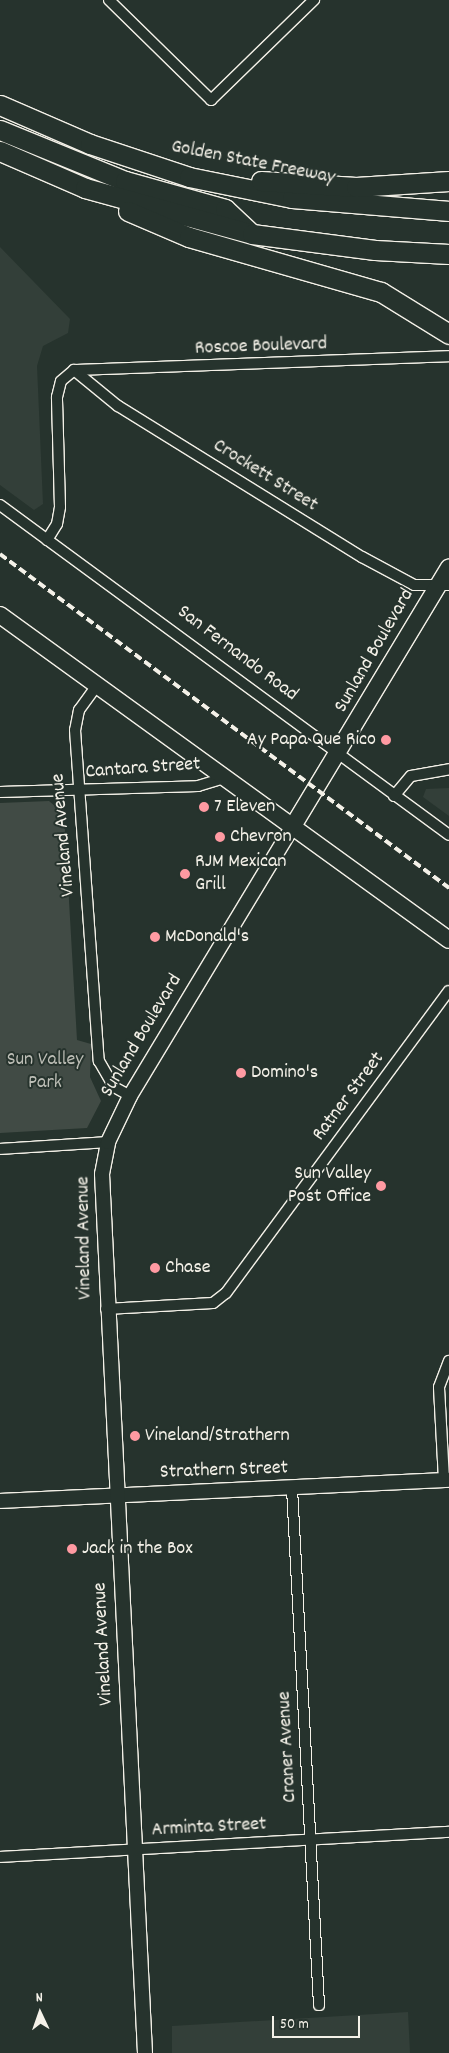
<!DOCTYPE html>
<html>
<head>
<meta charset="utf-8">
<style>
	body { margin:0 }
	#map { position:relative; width:449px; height:2053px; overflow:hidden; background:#26332d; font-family:Dekko,sans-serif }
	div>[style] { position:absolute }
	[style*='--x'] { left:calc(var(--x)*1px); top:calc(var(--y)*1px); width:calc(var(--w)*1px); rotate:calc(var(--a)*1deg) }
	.built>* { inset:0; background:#333f39 }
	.green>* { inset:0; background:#414b45 }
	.roads { filter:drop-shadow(1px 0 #f4f1e8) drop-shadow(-1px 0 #f4f1e8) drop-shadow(0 1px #f4f1e8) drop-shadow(0 -1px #f4f1e8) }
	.minor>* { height:10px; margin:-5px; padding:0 5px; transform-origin:5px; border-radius:5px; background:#26332d }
	.secondary>* { height:14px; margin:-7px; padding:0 7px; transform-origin:7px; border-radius:7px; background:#26332d }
	.primary>* { height:16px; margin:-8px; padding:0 8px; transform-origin:8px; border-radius:8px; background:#26332d }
	.motorway>* { height:19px; margin:-9.5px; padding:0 9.5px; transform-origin:9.5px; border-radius:9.5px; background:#26332d }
	.rail>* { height:4px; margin-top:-2px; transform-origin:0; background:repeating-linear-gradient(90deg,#f4f1e8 0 8px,transparent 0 12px) }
	.dots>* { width:14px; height:14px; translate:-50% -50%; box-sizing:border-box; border:2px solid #26332d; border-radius:50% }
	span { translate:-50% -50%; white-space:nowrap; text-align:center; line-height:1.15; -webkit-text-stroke:4px #26332d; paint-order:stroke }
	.street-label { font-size:20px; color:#f4f1e8 }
	.poi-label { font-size:20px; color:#f4f1e8 }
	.right { translate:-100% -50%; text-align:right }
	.left { translate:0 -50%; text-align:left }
	.park-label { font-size:20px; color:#bebfb7 }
	.north { position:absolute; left:15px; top:1988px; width:50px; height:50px; -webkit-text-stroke:4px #26332d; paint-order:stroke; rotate:357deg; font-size:14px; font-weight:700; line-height:20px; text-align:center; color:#f4f1e8 }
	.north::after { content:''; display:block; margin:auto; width:18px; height:22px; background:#f4f1e8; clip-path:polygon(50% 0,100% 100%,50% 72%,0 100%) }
	.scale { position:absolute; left:272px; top:2016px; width:88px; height:22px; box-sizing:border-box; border:2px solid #f4f1e8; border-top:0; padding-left:6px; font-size:15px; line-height:18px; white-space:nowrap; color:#f4f1e8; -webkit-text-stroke:4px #26332d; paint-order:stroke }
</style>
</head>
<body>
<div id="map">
	<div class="built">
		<div style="clip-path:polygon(0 247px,70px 319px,68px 333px,43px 346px,37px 366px,43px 504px,34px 510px,0 485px)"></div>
		<div style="clip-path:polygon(449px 788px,449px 816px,423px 797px,426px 789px)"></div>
		<div style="clip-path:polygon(408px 2012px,410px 2053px,172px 2053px,172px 2026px)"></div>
	</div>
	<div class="green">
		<div style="clip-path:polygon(49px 801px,64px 814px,77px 1040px,91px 1044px,90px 1077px,101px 1101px,87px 1128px,0 1133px,0 803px)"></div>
	</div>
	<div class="roads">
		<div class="minor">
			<div style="--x:109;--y:0;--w:143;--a:44.4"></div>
			<div style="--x:211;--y:100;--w:144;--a:-44.2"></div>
			<div style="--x:74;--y:370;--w:57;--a:39.3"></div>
			<div style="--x:118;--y:406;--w:287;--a:31.8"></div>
			<div style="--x:362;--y:557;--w:59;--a:28.3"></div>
			<div style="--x:414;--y:585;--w:35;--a:0"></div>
			<div style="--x:74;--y:370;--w:375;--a:-2.1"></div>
			<div style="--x:0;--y:505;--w:557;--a:36.31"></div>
			<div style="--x:47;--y:540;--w:19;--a:-58"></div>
			<div style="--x:57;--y:524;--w:17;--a:-80"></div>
			<div style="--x:60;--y:507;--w:110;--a:-91.6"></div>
			<div style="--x:57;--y:397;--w:16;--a:-76"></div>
			<div style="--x:61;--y:381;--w:17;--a:-40"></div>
			<div style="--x:98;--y:684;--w:32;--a:126"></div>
			<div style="--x:79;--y:710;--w:20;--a:101"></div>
			<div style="--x:75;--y:730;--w:332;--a:85.9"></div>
			<div style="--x:99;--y:1061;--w:30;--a:60"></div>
			<div style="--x:114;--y:1087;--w:18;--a:29"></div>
			<div style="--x:0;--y:792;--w:198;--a:-1.7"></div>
			<div style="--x:198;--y:786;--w:31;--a:-17"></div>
			<div style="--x:394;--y:796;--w:26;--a:-50"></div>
			<div style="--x:411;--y:776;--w:39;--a:-10"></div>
			<div style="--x:0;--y:1149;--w:108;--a:-3.7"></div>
			<div style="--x:106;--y:1309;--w:107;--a:-3.2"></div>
			<div style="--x:213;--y:1303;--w:16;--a:-38"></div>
			<div style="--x:226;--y:1293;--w:375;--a:-53.6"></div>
			<div style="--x:444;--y:1480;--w:93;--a:-93.1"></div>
			<div style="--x:439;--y:1387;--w:28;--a:-69"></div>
			<div style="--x:292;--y:1488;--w:518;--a:87.01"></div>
			<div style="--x:0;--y:1857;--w:450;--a:-3.2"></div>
		</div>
		<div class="secondary">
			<div style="--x:0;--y:1501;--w:449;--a:-2.7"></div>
			<div style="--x:145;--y:2053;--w:880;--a:-92.8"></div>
			<div style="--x:102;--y:1174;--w:33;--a:-79"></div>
			<div style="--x:108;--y:1142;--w:51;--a:-64.4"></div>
			<div style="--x:130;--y:1096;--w:315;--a:-58.9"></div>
		</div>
		<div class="primary">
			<div style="--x:0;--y:615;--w:554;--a:35.9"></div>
			<div style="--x:293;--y:826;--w:302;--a:-58.9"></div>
		</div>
		<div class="motorway">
			<div style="--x:0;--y:105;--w:98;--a:23.4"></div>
			<div style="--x:90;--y:144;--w:104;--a:18.4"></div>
			<div style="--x:189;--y:177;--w:105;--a:11.5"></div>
			<div style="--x:292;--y:198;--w:158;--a:4.7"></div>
			<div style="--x:0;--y:130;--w:135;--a:22.2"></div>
			<div style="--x:125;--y:181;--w:104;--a:15.6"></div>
			<div style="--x:225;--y:209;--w:35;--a:43"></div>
			<div style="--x:0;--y:151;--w:93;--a:23.5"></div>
			<div style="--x:85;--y:188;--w:173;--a:15.4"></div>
			<div style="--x:252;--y:234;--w:124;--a:7.4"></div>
			<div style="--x:375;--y:250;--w:74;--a:3.1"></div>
			<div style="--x:261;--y:181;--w:95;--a:3.6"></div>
			<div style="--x:356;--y:187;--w:93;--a:-3.7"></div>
			<div style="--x:128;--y:211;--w:66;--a:23.1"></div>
			<div style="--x:189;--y:237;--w:200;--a:16"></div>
			<div style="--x:381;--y:292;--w:80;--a:31.7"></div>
		</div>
	</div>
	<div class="rail">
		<div style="--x:0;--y:554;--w:560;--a:36.64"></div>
	</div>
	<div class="dots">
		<div style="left:386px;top:740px;background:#ff9aa2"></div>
		<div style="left:204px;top:807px;background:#ff9aa2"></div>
		<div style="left:220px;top:837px;background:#ff9aa2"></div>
		<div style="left:185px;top:874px;background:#ff9aa2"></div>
		<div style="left:155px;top:937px;background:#ff9aa2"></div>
		<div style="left:241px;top:1073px;background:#ff9aa2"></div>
		<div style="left:381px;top:1186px;background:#ff9aa2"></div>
		<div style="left:155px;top:1268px;background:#ff9aa2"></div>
		<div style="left:135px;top:1436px;background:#ff9aa2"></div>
		<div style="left:72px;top:1549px;background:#ff9aa2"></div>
	</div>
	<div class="street-label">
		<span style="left:253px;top:163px;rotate:11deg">Golden State Freeway</span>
		<span style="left:261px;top:347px;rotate:-2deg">Roscoe Boulevard</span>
		<span style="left:265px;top:476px;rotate:32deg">Crockett Street</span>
		<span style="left:375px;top:651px;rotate:-60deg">Sunland Boulevard</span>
		<span style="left:237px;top:654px;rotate:37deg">San Fernando Road</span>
		<span style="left:143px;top:769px;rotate:-4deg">Cantara Street</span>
		<span style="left:64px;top:835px;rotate:-95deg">Vineland Avenue</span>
		<span style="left:142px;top:1036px;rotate:-59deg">Sunland Boulevard</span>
		<span style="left:349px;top:1097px;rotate:-53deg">Ratner Street</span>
		<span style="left:85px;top:1238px;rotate:-91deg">Vineland Avenue</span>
		<span style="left:224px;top:1471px;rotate:-2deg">Strathern Street</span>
		<span style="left:104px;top:1644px;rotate:-93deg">Vineland Avenue</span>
		<span style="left:288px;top:1747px;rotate:-93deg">Craner Avenue</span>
		<span style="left:209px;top:1828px;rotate:-3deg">Arminta Street</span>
	</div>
	<div class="poi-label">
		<span class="right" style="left:376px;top:740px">Ay Papa Que Rico</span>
		<span class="left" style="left:214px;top:807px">7 Eleven</span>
		<span class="left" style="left:230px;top:837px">Chevron</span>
		<span class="left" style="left:195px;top:874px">RJM Mexican<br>Grill</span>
		<span class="left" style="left:165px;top:937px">McDonald's</span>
		<span class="left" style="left:251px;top:1073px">Domino's</span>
		<span class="right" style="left:371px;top:1186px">Sun Valley<br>Post Office</span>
		<span class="left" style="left:165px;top:1268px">Chase</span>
		<span class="left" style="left:145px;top:1436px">Vineland/Strathern</span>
		<span class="left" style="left:82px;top:1549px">Jack in the Box</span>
	</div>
	<div class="park-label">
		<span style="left:45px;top:1072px">Sun Valley<br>Park</span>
	</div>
	<div class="north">N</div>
	<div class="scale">50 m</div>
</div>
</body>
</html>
